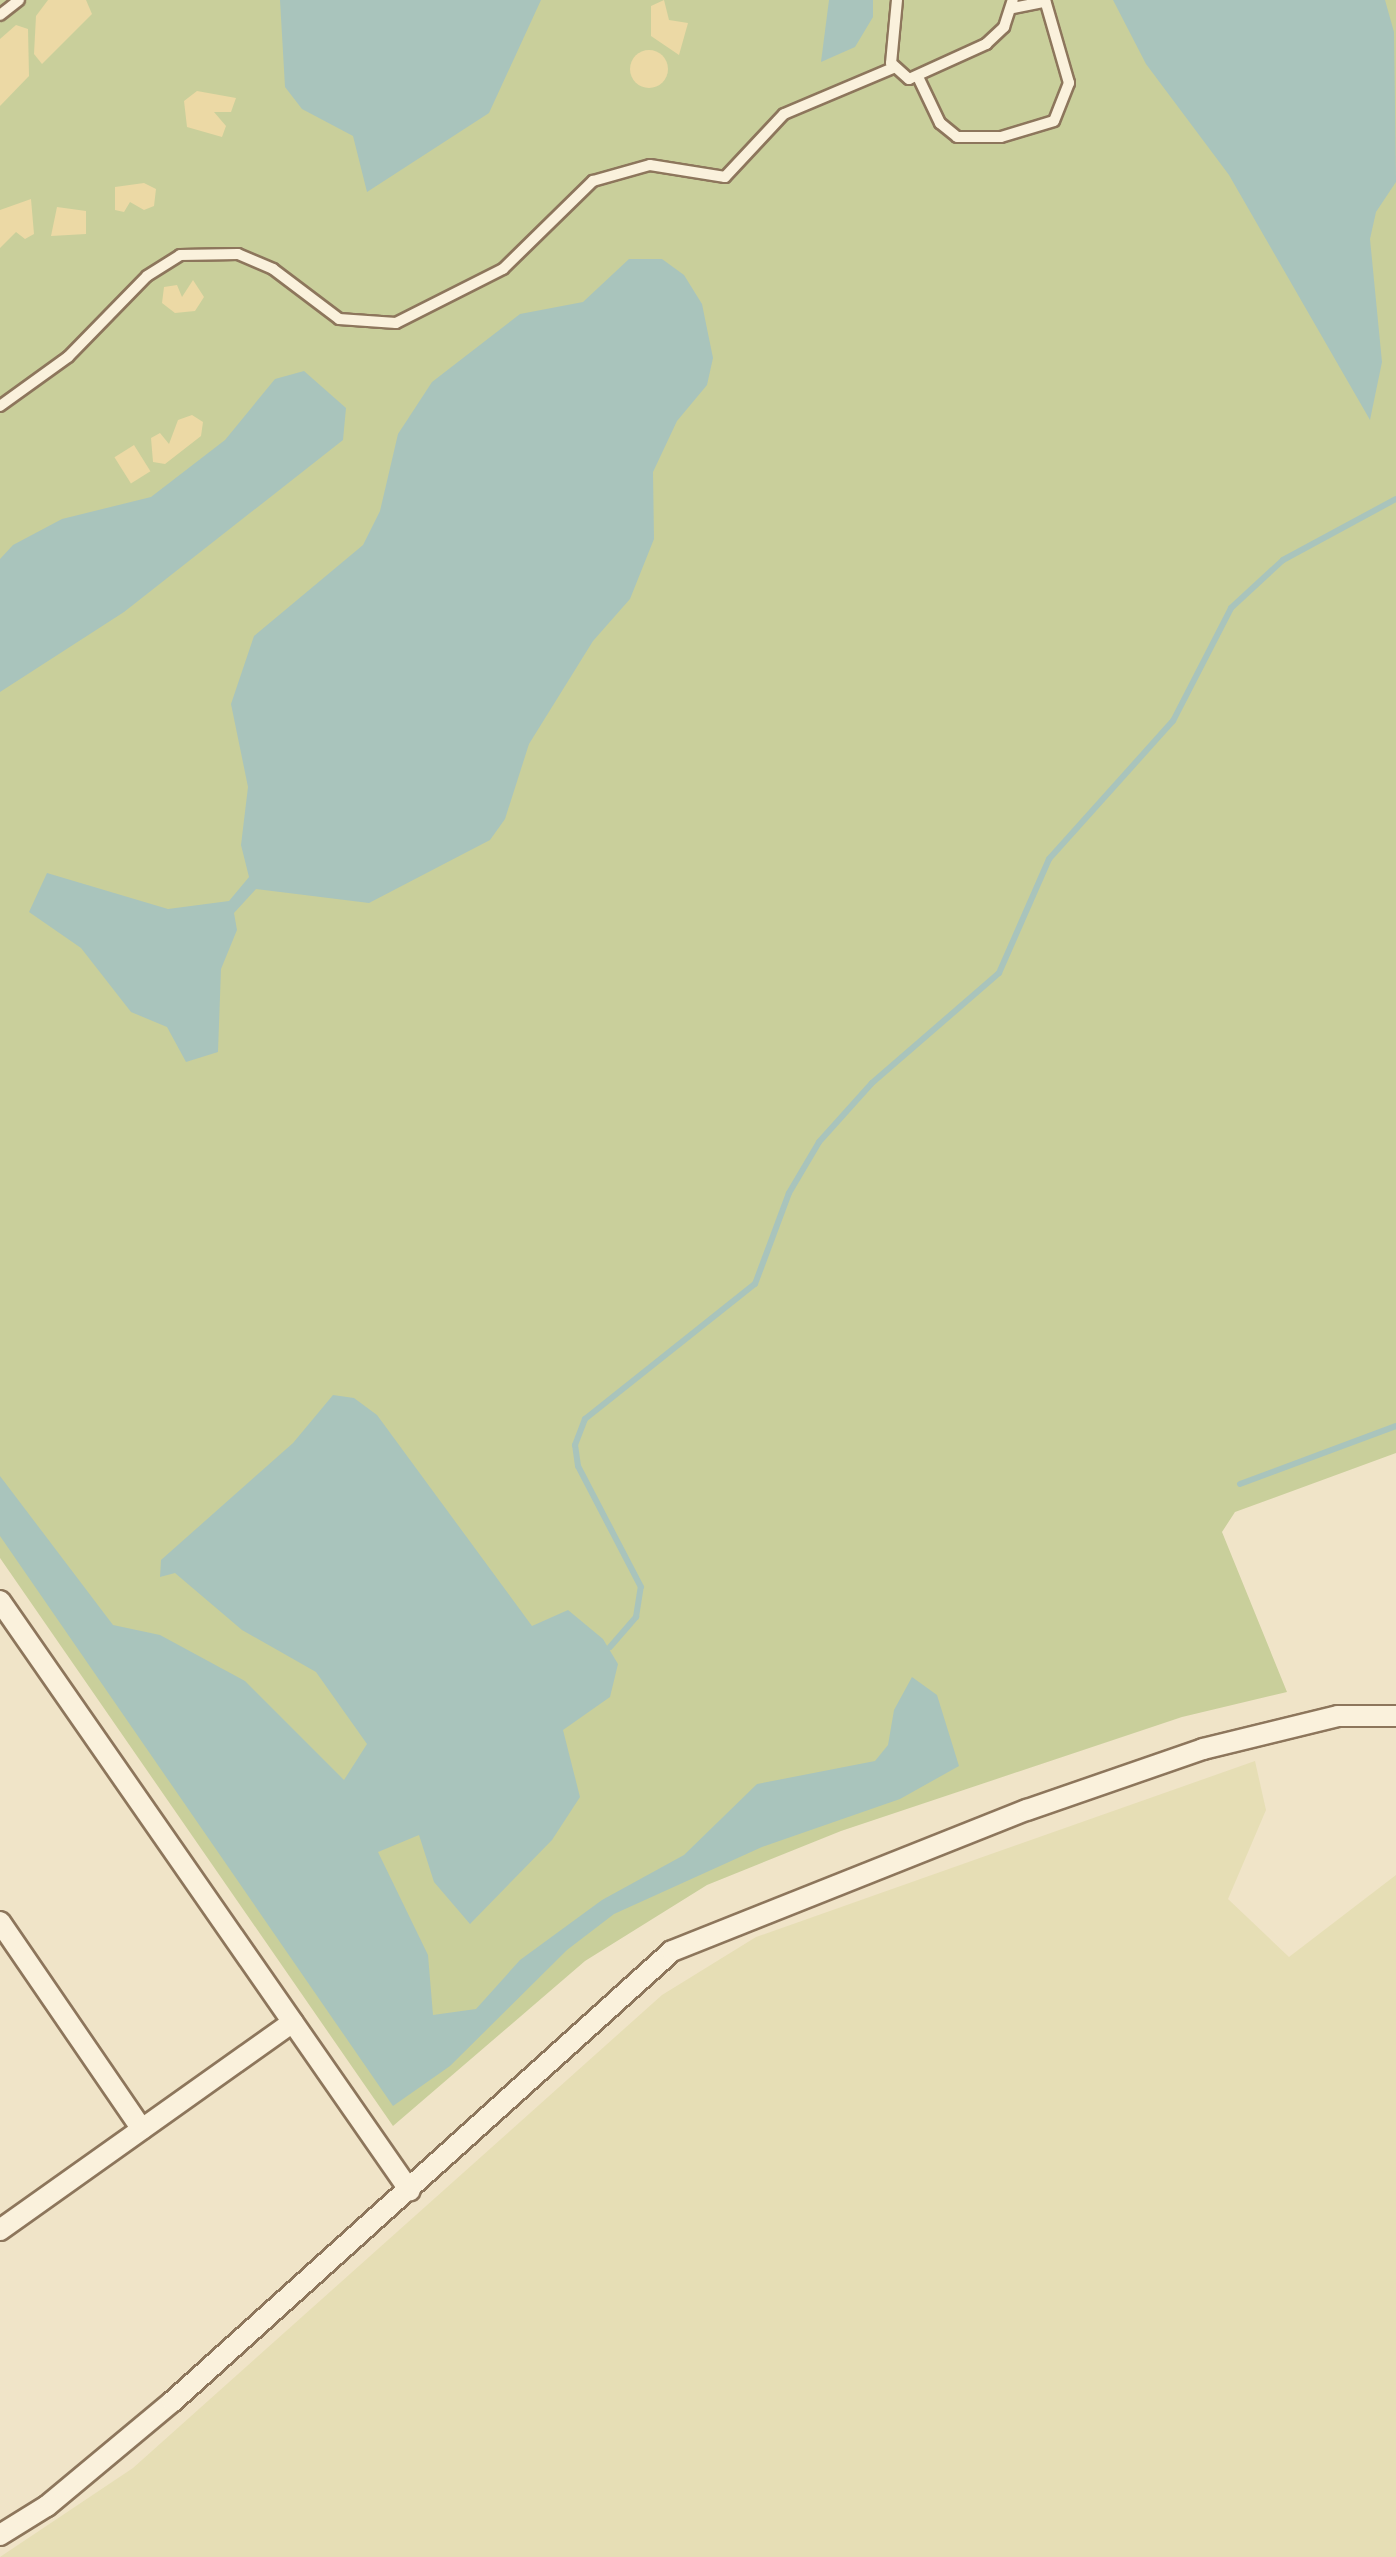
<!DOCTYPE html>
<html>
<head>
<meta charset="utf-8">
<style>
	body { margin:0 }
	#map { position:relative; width:1396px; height:2557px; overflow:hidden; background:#f0e4c8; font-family:Georgia,serif }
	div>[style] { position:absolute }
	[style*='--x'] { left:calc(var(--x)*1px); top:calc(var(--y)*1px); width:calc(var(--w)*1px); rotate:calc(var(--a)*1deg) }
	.farmland>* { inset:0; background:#e6deb5 }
	.green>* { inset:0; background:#c9cf9b }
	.sand>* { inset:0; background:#ecd9a5; transform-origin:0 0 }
	.round { border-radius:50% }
	.water>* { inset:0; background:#a9c4bc }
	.stream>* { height:6px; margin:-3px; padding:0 3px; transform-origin:3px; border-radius:3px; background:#a9c4bc }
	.roads { filter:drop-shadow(2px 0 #8d765c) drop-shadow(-2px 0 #8d765c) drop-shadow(0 2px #8d765c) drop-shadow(0 -2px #8d765c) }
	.lane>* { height:10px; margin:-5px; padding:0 5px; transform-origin:5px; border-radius:5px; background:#faf1dc }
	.street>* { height:20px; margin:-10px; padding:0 10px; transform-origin:10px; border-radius:10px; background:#faf1dc }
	span { translate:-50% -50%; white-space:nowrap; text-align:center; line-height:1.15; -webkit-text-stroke:6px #f7eed8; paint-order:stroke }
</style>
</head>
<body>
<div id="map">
	<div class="farmland">
		<div style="clip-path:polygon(1255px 1761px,1266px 1810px,1228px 1899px,1289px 1957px,1396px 1875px,1396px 2557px,0 2557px,133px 2468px,662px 1995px,756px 1937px)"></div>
	</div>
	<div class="green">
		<div style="clip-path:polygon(0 0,1396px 0,1396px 1453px,1235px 1512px,1222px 1532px,1287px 1692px,1182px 1717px,841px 1831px,707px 1885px,585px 1961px,393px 2126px,0 1558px)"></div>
	</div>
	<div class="sand">
		<div style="clip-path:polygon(48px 0,86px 0,92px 14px,42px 64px,34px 54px,36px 16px)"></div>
		<div style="clip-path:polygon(664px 0,669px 20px,688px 23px,679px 55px,651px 36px,651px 6px)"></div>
		<div style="clip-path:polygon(16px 25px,28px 29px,29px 76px,0 106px,0 39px)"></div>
		<div class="round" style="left:630px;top:50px;width:38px;height:38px"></div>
		<div style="clip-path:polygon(197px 91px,236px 98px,231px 112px,214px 112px,226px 126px,222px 137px,187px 127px,184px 101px)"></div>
		<div style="clip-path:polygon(144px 183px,156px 189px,154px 206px,144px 210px,130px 202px,124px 212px,115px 210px,115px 187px)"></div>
		<div style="clip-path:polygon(31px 199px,34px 234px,25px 239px,16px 232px,0 248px,0 210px)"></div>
		<div style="clip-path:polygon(57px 207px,86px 211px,86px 234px,51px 236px)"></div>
		<div style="clip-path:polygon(193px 280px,204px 297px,195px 311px,175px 313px,162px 303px,164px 287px,177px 285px,182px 297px)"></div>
		<div style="clip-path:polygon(192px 415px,203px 422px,201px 436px,165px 464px,153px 462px,151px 438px,160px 433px,169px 444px,178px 420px)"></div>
		<div style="left:134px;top:445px;width:31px;height:23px;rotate:58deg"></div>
	</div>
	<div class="water">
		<div style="clip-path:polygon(280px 0,541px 0,489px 113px,367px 192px,353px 136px,302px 109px,285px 87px)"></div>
		<div style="clip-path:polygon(829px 0,873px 0,873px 17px,855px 47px,821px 62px)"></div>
		<div style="clip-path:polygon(1113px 0,1385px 0,1394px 32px,1396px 182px,1376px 212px,1370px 239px,1382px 362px,1370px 420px,1229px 175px,1146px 64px)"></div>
		<div style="clip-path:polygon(629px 259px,662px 259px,684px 275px,702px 304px,713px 358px,707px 385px,677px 421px,653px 472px,654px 539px,630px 599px,593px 641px,529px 744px,505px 819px,490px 840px,369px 903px,256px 889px,234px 913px,237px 930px,221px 969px,218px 1052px,186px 1062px,167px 1027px,131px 1012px,81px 948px,29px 912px,47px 873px,168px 909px,229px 901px,249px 877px,241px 845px,248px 787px,231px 704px,254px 636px,363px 545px,380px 511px,398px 434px,432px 382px,520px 314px,583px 302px)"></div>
		<div style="clip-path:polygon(304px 371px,346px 408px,343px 440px,124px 612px,0 692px,0 559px,13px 545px,62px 519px,151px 497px,225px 440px,275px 379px)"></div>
		<div style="clip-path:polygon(333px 1395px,354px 1398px,377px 1415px,532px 1626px,568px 1610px,603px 1639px,618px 1664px,610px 1697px,563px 1730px,580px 1797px,552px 1840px,470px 1924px,434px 1882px,419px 1835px,378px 1852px,428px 1955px,433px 2015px,476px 2009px,520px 1960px,602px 1900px,684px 1855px,757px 1784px,875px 1761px,888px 1745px,894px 1710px,912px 1677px,937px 1695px,959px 1766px,900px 1799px,762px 1847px,614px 1914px,567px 1950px,450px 2066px,393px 2106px,0 1536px,0 1476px,113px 1625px,160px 1635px,245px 1681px,344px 1780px,367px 1744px,316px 1672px,242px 1630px,175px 1573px,160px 1577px,161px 1560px,293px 1443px)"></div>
	</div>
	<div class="stream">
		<div style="--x:1240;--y:1484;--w:166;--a:-20.4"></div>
		<div style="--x:610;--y:1647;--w:40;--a:-49"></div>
		<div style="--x:636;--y:1617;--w:30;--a:-81"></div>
		<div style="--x:641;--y:1587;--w:136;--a:-117.5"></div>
		<div style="--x:578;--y:1466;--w:21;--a:-98"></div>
		<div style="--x:575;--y:1445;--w:28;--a:-69"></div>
		<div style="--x:585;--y:1419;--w:217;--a:-38.5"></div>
		<div style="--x:755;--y:1284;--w:97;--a:-69.5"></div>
		<div style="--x:789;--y:1193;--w:59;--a:-59.5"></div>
		<div style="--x:819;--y:1142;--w:79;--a:-48.1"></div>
		<div style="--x:872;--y:1083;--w:168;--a:-40.9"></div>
		<div style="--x:999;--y:973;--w:124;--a:-66.3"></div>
		<div style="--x:1049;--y:859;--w:186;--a:-48.1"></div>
		<div style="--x:1173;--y:721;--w:127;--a:-62.8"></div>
		<div style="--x:1231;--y:608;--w:71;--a:-42.7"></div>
		<div style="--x:1283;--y:560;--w:128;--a:-28.4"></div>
	</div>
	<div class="roads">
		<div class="lane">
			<div style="--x:897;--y:0;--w:63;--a:95.4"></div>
			<div style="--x:891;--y:63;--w:24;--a:42"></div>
			<div style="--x:909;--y:79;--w:85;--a:-24.4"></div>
			<div style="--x:986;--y:44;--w:25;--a:-43"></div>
			<div style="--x:1004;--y:27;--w:28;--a:-72"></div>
			<div style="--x:1013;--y:8;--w:33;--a:-11"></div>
			<div style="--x:0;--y:15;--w:24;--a:-38"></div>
			<div style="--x:919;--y:79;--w:49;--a:64.5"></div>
			<div style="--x:940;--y:123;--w:22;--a:39"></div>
			<div style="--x:957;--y:137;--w:44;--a:0"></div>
			<div style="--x:1001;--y:137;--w:55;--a:-16.8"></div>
			<div style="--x:1054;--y:121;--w:41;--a:-68.5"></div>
			<div style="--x:1069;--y:83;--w:86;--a:-106.1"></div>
			<div style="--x:0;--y:406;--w:84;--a:-35.8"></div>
			<div style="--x:68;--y:357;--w:113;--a:-45.7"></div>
			<div style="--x:147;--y:276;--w:39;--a:-32"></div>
			<div style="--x:180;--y:255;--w:58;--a:-1"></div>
			<div style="--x:238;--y:254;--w:38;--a:23"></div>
			<div style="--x:273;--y:269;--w:83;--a:37.1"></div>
			<div style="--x:339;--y:319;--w:57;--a:4"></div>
			<div style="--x:396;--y:323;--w:120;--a:-26.8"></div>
			<div style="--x:503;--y:269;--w:126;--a:-44.4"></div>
			<div style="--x:593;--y:181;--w:59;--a:-15.7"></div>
			<div style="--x:650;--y:165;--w:76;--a:9.1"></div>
			<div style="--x:725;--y:177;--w:86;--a:-46.9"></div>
			<div style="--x:784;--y:114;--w:118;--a:-22.9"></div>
		</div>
		<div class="street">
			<div style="--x:0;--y:1601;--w:718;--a:55.2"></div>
			<div style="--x:0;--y:1922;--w:251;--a:55.6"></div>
			<div style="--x:0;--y:2230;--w:359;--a:-35.4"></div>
			<div style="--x:0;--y:2535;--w:55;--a:-31.7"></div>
			<div style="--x:47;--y:2506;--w:163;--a:-39.8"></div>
			<div style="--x:172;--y:2402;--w:673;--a:-42.05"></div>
			<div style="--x:672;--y:1951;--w:382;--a:-21.7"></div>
			<div style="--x:1027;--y:1810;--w:186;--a:-19.1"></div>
			<div style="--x:1203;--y:1749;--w:139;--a:-13.7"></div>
			<div style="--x:1338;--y:1716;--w:58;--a:0"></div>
		</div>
	</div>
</div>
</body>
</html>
